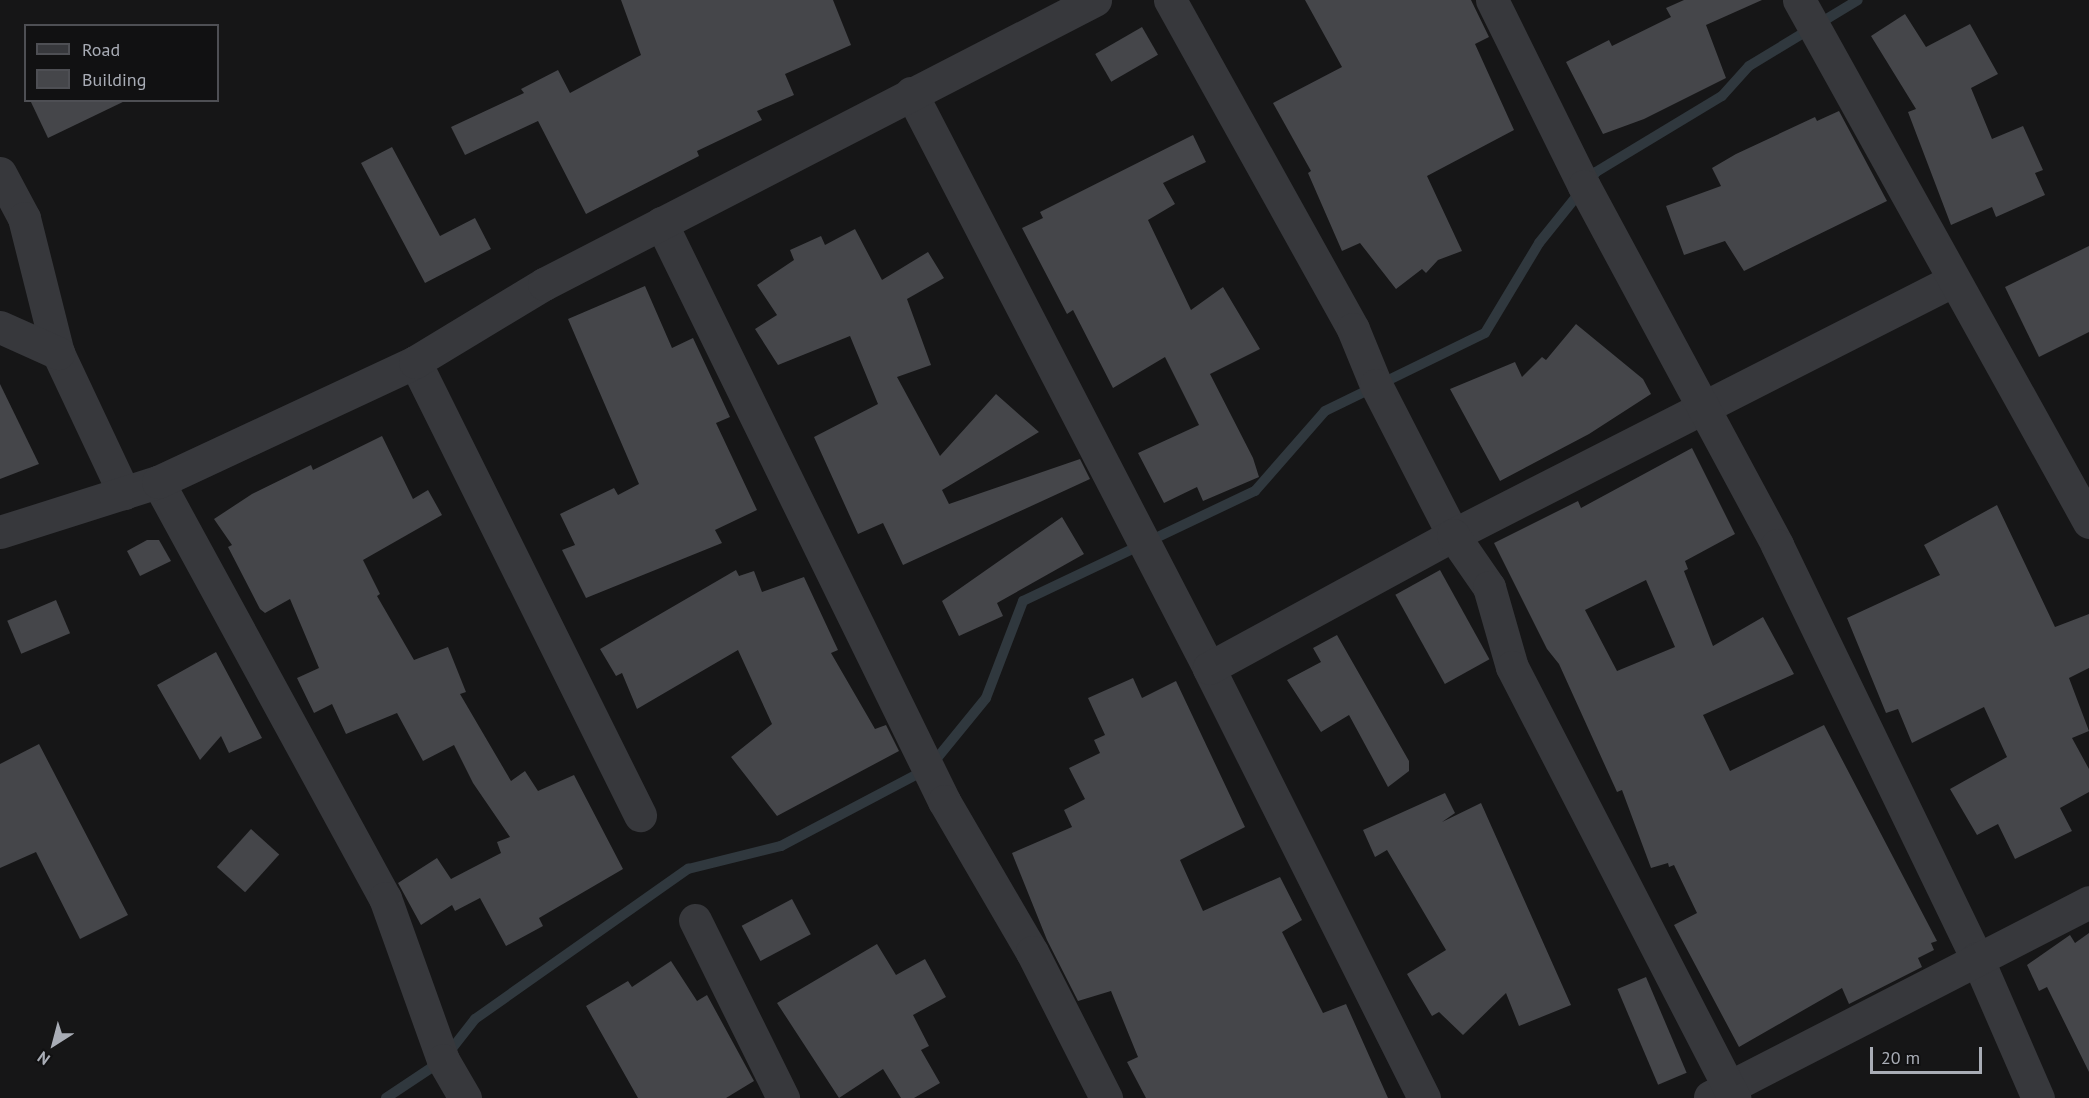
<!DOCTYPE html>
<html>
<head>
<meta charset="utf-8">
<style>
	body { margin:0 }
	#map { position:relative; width:2089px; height:1098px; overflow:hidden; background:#161617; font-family:"PT Sans",sans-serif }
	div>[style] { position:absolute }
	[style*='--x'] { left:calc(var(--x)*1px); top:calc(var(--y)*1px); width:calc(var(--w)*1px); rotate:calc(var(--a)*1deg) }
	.stream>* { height:10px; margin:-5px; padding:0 5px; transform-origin:5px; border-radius:5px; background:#30383e }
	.building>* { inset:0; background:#45464a; transform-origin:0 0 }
	.minor>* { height:33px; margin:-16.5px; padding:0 16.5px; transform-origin:16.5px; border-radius:16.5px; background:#37383c }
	span { translate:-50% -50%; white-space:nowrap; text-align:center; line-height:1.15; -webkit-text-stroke:5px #111112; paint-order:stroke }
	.legend { position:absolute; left:24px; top:24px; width:195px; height:78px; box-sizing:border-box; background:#111112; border:2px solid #4e4f54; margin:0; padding:8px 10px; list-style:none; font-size:18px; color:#a9adb6 }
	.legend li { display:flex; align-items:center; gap:12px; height:30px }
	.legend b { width:30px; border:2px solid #4e4f54 }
	.north { position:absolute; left:24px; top:1014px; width:60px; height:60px; -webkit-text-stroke:4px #111112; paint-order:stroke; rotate:216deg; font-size:16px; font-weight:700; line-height:24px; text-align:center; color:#a9adb6 }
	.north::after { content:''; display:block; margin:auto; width:21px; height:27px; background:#a9adb6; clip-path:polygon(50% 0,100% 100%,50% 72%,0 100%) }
	.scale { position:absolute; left:1870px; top:1047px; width:112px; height:27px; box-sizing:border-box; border:3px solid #a9adb6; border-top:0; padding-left:8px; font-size:18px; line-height:21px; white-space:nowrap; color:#a9adb6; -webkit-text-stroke:4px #111112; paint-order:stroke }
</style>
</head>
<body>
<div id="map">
	<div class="stream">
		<div style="--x:386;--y:1098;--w:69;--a:-33.7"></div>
		<div style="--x:443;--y:1060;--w:52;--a:-52"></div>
		<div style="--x:475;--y:1019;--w:261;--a:-35.2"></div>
		<div style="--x:688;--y:869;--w:96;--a:-13.9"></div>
		<div style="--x:781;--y:846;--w:167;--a:-27.8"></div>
		<div style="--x:929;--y:768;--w:90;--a:-50.8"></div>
		<div style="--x:986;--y:698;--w:104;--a:-69.1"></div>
		<div style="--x:1023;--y:601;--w:257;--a:-25.4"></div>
		<div style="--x:1255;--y:491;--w:106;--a:-48.8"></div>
		<div style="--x:1325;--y:411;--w:178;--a:-26"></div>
		<div style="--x:1485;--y:333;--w:105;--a:-59"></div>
		<div style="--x:1539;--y:243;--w:91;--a:-51.2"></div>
		<div style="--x:1596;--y:172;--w:147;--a:-31.1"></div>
		<div style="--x:1722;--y:96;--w:40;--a:-48"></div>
		<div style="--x:1749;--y:66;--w:127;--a:-31.2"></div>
	</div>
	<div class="building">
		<div style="clip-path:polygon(621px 0,833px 0,851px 45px,785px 74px,794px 95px,757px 111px,762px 120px,697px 151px,699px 156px,586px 214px,538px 121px,465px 155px,451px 127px,524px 93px,521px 89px,558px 70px,570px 93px,641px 55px)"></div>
		<div style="clip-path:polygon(1305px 0,1471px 0,1489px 37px,1475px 44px,1514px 130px,1427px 176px,1462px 251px,1438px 260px,1426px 273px,1422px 269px,1396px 289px,1360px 243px,1342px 251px,1308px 173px,1311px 171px,1273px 103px,1342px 67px)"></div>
		<div style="clip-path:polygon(1684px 0,1762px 0,1706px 25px,1726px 78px,1644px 119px,1603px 134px,1566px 62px,1609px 40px,1612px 46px,1671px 17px,1666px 8px)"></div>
		<div style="clip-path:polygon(1905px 14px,1926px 47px,1970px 24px,1998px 74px,1971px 88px,1992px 139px,2023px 126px,2043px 170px,2035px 173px,2045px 195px,1996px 217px,1992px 207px,1951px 225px,1908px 112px,1916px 109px,1871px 36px)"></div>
		<div style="left:1142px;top:27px;width:32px;height:54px;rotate:60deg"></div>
		<div style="clip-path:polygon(30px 100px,127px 100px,48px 138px)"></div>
		<div style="clip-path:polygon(1839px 111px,1887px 201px,1744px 271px,1725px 241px,1684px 255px,1666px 206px,1721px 186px,1712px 168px,1736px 154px,1815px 117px,1817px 121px)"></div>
		<div style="clip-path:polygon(1193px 135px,1206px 162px,1163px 183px,1175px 204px,1148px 220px,1191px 310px,1223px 287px,1260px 349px,1210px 374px,1253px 458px,1259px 477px,1203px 501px,1197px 487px,1164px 503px,1138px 453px,1199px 425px,1165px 357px,1113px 388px,1073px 310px,1067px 314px,1022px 228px,1043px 218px,1040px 212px)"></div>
		<div style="clip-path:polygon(392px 147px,440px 236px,475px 218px,491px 249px,425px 283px,361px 163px)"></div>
		<div style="clip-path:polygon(855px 229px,882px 280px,928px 252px,944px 278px,907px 299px,931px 365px,897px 377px,940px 456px,996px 394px,1039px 432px,942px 490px,949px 504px,1080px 459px,1090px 479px,903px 565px,883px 523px,858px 534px,814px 437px,878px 404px,850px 336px,778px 365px,755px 329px,777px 315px,757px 285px,794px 260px,790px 250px,821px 236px,825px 245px)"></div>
		<div style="clip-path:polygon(2089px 246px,2089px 332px,2039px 357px,2005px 287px)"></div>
		<div style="clip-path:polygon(645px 286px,672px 348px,693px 338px,730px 417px,716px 423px,757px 510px,715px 530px,722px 543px,586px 598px,562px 550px,575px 545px,560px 514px,614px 488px,618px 495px,639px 484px,568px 319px)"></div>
		<div style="clip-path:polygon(1576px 324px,1643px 379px,1651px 394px,1589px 434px,1500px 481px,1450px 389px,1515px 362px,1522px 377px,1542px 357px,1546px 360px)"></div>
		<div style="clip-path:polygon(0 384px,39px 464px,0 479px)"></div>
		<div style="clip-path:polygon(382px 436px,413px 499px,428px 490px,442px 515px,363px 560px,380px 594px,377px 596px,414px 660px,448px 647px,466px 692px,460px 694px,511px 781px,525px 771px,538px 791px,574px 775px,623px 869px,539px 918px,543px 926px,506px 946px,480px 898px,455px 911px,452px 905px,421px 925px,398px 883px,437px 858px,451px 879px,501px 853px,497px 842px,510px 837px,473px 783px,454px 745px,423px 761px,397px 713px,346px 734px,332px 704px,314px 713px,297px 678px,319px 668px,290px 599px,265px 613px,260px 609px,228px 547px,232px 545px,214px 519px,252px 494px,311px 465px,313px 470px)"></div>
		<div style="clip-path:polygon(evenodd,1692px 448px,1735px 534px,1685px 561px,1688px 569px,1684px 571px,1713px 646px,1763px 617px,1794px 674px,1703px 715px,1730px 771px,1824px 725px,1937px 941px,1931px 943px,1934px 950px,1918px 958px,1922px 967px,1849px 1004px,1842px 988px,1739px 1047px,1674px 925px,1697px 913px,1674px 865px,1669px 867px,1668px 863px,1651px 868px,1622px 790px,1617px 792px,1559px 664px,1547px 649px,1494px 543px,1578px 501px,1581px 508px,1692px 448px,1646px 580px,1675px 647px,1617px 671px,1585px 610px,1646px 580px)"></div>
		<div style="clip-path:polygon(1997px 505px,2055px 627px,2089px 614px,2089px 668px,2069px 678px,2089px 731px,2072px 738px,2089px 769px,2089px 792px,2060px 808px,2072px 831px,2015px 859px,1998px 824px,1977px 835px,1950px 789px,2007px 757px,1984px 707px,1912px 743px,1898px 709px,1886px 713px,1847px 618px,1940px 575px,1924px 545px)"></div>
		<div style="clip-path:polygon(1062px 517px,1084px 554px,997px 603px,1003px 616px,959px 636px,942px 601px)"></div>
		<div style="clip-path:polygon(147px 540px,159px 540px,171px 561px,140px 576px,127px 551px)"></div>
		<div style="clip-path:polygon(736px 570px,739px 576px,754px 571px,762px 592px,804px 577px,838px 650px,831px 653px,875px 729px,886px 725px,899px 751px,777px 816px,731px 757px,772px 724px,738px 650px,637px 709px,622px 673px,616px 676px,600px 649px)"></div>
		<div style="left:1440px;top:570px;width:102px;height:51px;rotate:61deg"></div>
		<div style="left:56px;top:600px;width:36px;height:53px;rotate:67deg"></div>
		<div style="clip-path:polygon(1337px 635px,1409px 761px,1409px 771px,1388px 787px,1349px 715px,1321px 732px,1287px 680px,1321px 662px,1313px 648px)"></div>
		<div style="clip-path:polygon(216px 652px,262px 738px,229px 753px,221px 736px,200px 760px,157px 685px)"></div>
		<div style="clip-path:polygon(1133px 678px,1142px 698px,1176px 681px,1245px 827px,1180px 860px,1203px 911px,1280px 877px,1302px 920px,1282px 932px,1323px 1013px,1346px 1004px,1388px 1098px,1146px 1098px,1127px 1062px,1138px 1057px,1111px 991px,1078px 1001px,1047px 940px,1012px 853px,1072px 827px,1064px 810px,1085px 799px,1069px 768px,1100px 753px,1094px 740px,1105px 735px,1088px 698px)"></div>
		<div style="clip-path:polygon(39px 744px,128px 915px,80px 939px,36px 852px,0 868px,0 764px)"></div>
		<div style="clip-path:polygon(1445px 793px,1455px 813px,1442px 822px,1481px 803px,1571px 1005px,1519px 1026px,1506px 993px,1463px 1035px,1439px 1012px,1432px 1016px,1407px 974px,1446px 950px,1387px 850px,1375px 857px,1363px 830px)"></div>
		<div style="left:251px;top:829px;width:38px;height:51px;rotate:42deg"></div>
		<div style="left:792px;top:899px;width:40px;height:57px;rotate:62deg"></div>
		<div style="clip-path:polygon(2089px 933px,2089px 1072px,2047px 987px,2039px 991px,2027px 965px,2070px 935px,2075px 943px)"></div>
		<div style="clip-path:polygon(877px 944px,896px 975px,925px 959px,946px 997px,913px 1015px,929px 1046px,921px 1050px,940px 1083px,914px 1098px,901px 1098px,883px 1069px,839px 1098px,777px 1003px)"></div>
		<div style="clip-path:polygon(671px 961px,697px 1001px,707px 995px,754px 1081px,726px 1098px,638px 1098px,586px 1006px,628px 981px,632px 987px)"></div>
		<div style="left:1646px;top:977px;width:104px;height:31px;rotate:67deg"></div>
	</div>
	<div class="minor">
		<div style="--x:1170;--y:0;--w:376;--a:60.9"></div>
		<div style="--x:1353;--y:329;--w:61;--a:67.7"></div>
		<div style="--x:1376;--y:385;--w:169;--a:62.8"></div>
		<div style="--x:1453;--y:535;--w:560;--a:-26.98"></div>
		<div style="--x:1492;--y:0;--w:208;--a:63.7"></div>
		<div style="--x:1584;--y:186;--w:408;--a:61.7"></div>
		<div style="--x:1777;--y:545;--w:459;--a:64.2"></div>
		<div style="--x:1977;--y:958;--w:153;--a:66.5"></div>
		<div style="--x:1799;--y:0;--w:597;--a:60.95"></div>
		<div style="--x:911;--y:93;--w:648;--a:62.6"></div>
		<div style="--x:0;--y:173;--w:51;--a:61.9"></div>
		<div style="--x:24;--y:218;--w:139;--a:75.9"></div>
		<div style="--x:58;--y:353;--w:155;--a:64.8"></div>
		<div style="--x:661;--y:223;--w:644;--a:63.91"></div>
		<div style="--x:944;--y:801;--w:175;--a:59.8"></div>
		<div style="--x:1032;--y:952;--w:164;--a:63.1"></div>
		<div style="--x:0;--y:327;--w:64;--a:24.1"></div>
		<div style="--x:415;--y:362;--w:506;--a:63.59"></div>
		<div style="--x:158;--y:482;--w:474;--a:61.4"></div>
		<div style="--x:385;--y:898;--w:172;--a:70.3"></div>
		<div style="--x:443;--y:1060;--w:44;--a:59.9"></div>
		<div style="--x:0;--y:532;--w:166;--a:-17.6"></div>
		<div style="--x:158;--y:482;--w:284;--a:-25"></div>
		<div style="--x:415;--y:362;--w:151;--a:-31.2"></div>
		<div style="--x:544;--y:284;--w:620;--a:-27.27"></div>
		<div style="--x:695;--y:920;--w:199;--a:63.7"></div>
		<div style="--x:1710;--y:1097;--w:426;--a:-27.2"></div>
		<div style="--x:1424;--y:1098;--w:481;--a:-116.6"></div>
		<div style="--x:1209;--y:668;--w:278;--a:-28.6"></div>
		<div style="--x:1453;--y:535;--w:63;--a:55.3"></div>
		<div style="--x:1489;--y:587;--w:83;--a:74"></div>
		<div style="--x:1512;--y:667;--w:485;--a:62.7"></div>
	</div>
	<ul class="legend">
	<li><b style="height:8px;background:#37383c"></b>Road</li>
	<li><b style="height:16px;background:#45464a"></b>Building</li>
	</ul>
	<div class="north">N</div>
	<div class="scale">20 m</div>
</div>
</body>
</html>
